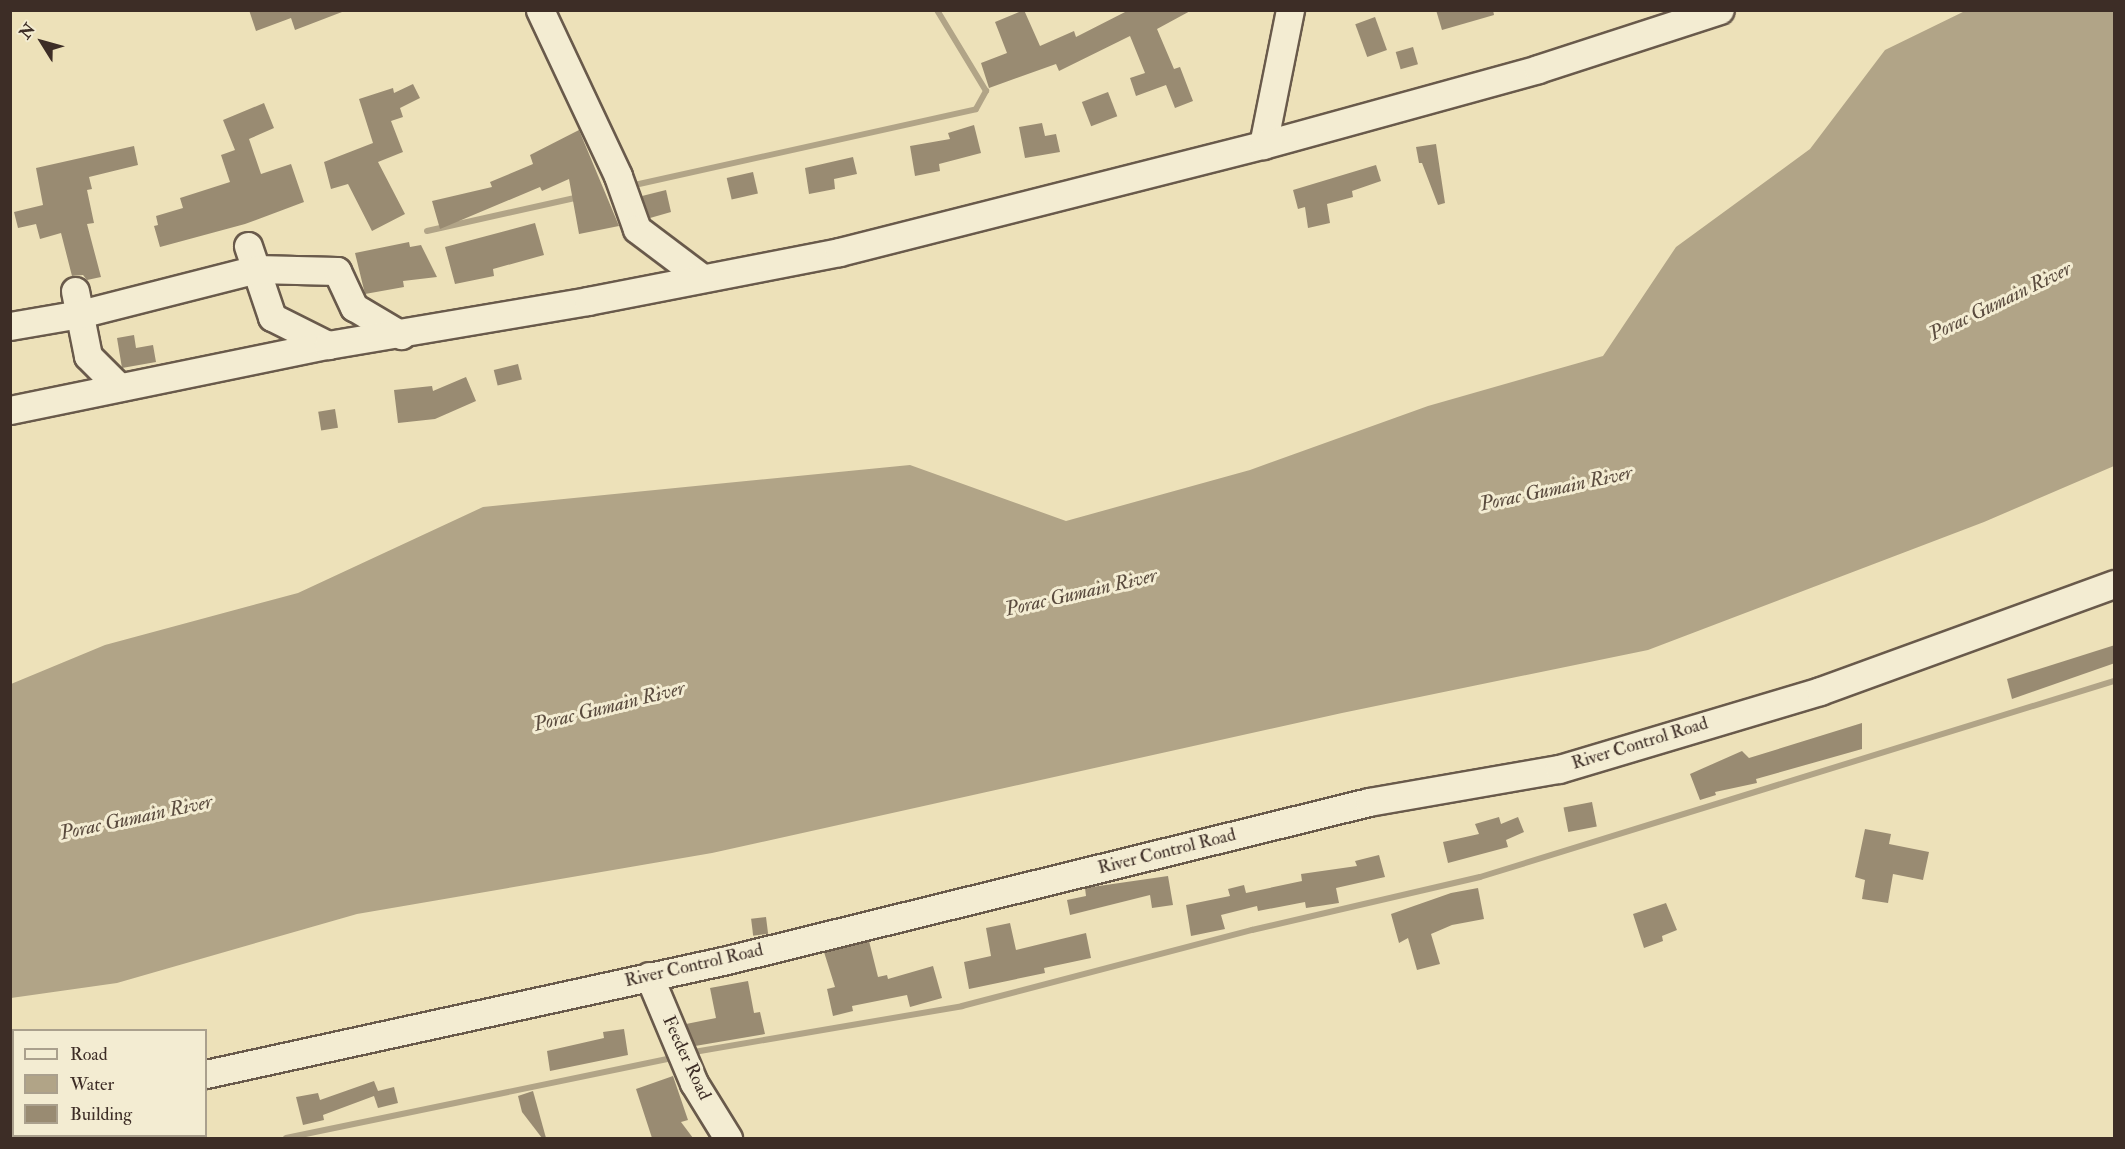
<!DOCTYPE html>
<html>
<head>
<meta charset="utf-8">
<style>
	body { margin:0 }
	#map { position:relative; width:2125px; height:1149px; overflow:hidden; background:#ede1b9; font-family:"IM FELL Double Pica",serif }
	div>[style] { position:absolute }
	[style*='--x'] { left:calc(var(--x)*1px); top:calc(var(--y)*1px); width:calc(var(--w)*1px); rotate:calc(var(--a)*1deg) }
	.water>* { inset:0; background:#b1a487 }
	.stream>* { height:6px; margin:-3px; padding:0 3px; transform-origin:3px; border-radius:3px; background:#b1a487 }
	.building>* { inset:0; background:#998b72; transform-origin:0 0 }
	.roads { filter:drop-shadow(2px 0 #695a4b) drop-shadow(-2px 0 #695a4b) drop-shadow(0 2px #695a4b) drop-shadow(0 -2px #695a4b) }
	.minor>* { height:27px; margin:-13.5px; padding:0 13.5px; transform-origin:13.5px; border-radius:13.5px; background:#f3ecd2 }
	span { translate:-50% -50%; white-space:nowrap; text-align:center; line-height:1.15; -webkit-text-stroke:6px #f3ecd2; paint-order:stroke }
	.street-label { font-size:18px; color:#3d2d26 }
	.water-label { font-size:20px; color:#5a4b3e; font-style:italic }
	.frame { position:absolute; inset:0; border:12px solid #3d2d26; pointer-events:none }
	.legend { position:absolute; left:12px; top:1029px; width:195px; height:108px; box-sizing:border-box; background:#f3ecd2; border:2px solid #aaa08d; margin:0; padding:8px 10px; list-style:none; font-size:18px; color:#3d2d26 }
	.legend li { display:flex; align-items:center; gap:12px; height:30px }
	.legend b { width:30px; border:2px solid #aaa08d }
	.north { position:absolute; left:12px; top:12px; width:60px; height:60px; -webkit-text-stroke:4px #f3ecd2; paint-order:stroke; rotate:307deg; font-size:16px; font-weight:700; line-height:24px; text-align:center; color:#3d2d26 }
	.north::after { content:''; display:block; margin:auto; width:21px; height:27px; background:#3d2d26; clip-path:polygon(50% 0,100% 100%,50% 72%,0 100%) }
</style>
</head>
<body>
<div id="map">
	<div class="water">
		<div style="clip-path:polygon(1967px 10px,2114px 11px,2114px 466px,1984px 522px,1648px 650px,1342px 713px,712px 853px,357px 914px,117px 983px,11px 998px,11px 684px,105px 645px,298px 593px,483px 507px,910px 465px,1066px 521px,1250px 470px,1428px 406px,1603px 356px,1676px 247px,1810px 149px,1885px 50px)"></div>
	</div>
	<div class="stream">
		<div style="--x:630;--y:186;--w:354;--a:-12.5"></div>
		<div style="--x:976;--y:109;--w:21;--a:-61"></div>
		<div style="--x:986;--y:91;--w:95;--a:-121.2"></div>
		<div style="--x:427;--y:231;--w:156;--a:-12.6"></div>
		<div style="--x:694;--y:1052;--w:272;--a:-9.7"></div>
		<div style="--x:962;--y:1006;--w:300;--a:-14.7"></div>
		<div style="--x:1252;--y:930;--w:234;--a:-13.1"></div>
		<div style="--x:1480;--y:877;--w:664;--a:-17.18"></div>
		<div style="--x:286;--y:1138;--w:398;--a:-11.7"></div>
	</div>
	<div class="building">
		<div style="clip-path:polygon(249px 10px,342px 10px,342px 12px,295px 30px,291px 18px,256px 31px)"></div>
		<div style="clip-path:polygon(1024px 10px,1040px 46px,1074px 31px,1076px 37px,1129px 10px,1192px 10px,1157px 29px,1174px 69px,1180px 67px,1193px 101px,1175px 108px,1166px 85px,1136px 96px,1130px 78px,1145px 73px,1130px 36px,1059px 71px,1056px 64px,989px 88px,981px 63px,1007px 53px,995px 22px)"></div>
		<div style="clip-path:polygon(1436px 10px,1493px 10px,1494px 15px,1442px 30px)"></div>
		<div style="left:1375px;top:17px;width:35px;height:21px;rotate:70deg"></div>
		<div style="left:1413px;top:47px;width:18px;height:18px;rotate:74deg"></div>
		<div style="clip-path:polygon(413px 84px,420px 98px,400px 108px,403px 117px,391px 121px,403px 152px,378px 162px,405px 214px,372px 231px,348px 184px,331px 189px,324px 162px,373px 143px,359px 99px,393px 88px,394px 93px)"></div>
		<div style="left:1108px;top:92px;width:26px;height:28px;rotate:69deg"></div>
		<div style="clip-path:polygon(264px 103px,274px 128px,249px 139px,261px 174px,291px 164px,304px 202px,245px 224px,160px 247px,154px 226px,158px 225px,156px 216px,183px 208px,180px 198px,230px 182px,221px 155px,235px 150px,223px 120px)"></div>
		<div style="clip-path:polygon(1042px 123px,1045px 136px,1056px 134px,1060px 152px,1025px 158px,1019px 127px)"></div>
		<div style="clip-path:polygon(974px 125px,981px 153px,939px 164px,940px 171px,915px 176px,910px 146px,950px 139px,948px 133px)"></div>
		<div style="clip-path:polygon(579px 130px,619px 226px,579px 234px,569px 179px,542px 191px,540px 187px,440px 229px,432px 201px,492px 187px,490px 182px,533px 164px,530px 155px)"></div>
		<div style="clip-path:polygon(1436px 144px,1445px 203px,1438px 205px,1422px 163px,1419px 163px,1416px 147px)"></div>
		<div style="clip-path:polygon(134px 146px,138px 165px,89px 177px,92px 189px,87px 190px,94px 223px,87px 224px,101px 277px,87px 280px,83px 275px,72px 276px,61px 233px,40px 239px,36px 224px,18px 228px,14px 212px,43px 205px,36px 168px)"></div>
		<div style="clip-path:polygon(853px 157px,857px 174px,834px 179px,835px 189px,809px 194px,805px 168px)"></div>
		<div style="clip-path:polygon(1376px 165px,1381px 181px,1352px 191px,1353px 197px,1327px 204px,1330px 223px,1308px 228px,1305px 207px,1298px 209px,1293px 190px)"></div>
		<div style="left:753px;top:172px;width:22px;height:27px;rotate:77deg"></div>
		<div style="clip-path:polygon(666px 190px,671px 212px,650px 218px,642px 196px)"></div>
		<div style="clip-path:polygon(535px 223px,544px 255px,493px 269px,494px 276px,455px 284px,445px 247px)"></div>
		<div style="clip-path:polygon(409px 242px,410px 247px,421px 245px,437px 277px,403px 281px,404px 287px,365px 294px,355px 253px)"></div>
		<div style="clip-path:polygon(134px 335px,136px 348px,153px 345px,156px 362px,122px 368px,117px 338px)"></div>
		<div style="left:518px;top:364px;width:16px;height:25px;rotate:76deg"></div>
		<div style="clip-path:polygon(466px 377px,476px 401px,435px 419px,398px 423px,394px 390px,432px 386px,433px 391px)"></div>
		<div style="left:335px;top:409px;width:19px;height:17px;rotate:81deg"></div>
		<div style="clip-path:polygon(2115px 645px,2115px 663px,2012px 699px,2007px 679px)"></div>
		<div style="clip-path:polygon(1862px 723px,1862px 749px,1756px 779px,1757px 783px,1715px 792px,1716px 795px,1700px 800px,1690px 774px,1742px 751px,1749px 758px)"></div>
		<div style="left:1592px;top:802px;width:25px;height:29px;rotate:79deg"></div>
		<div style="clip-path:polygon(1499px 817px,1501px 824px,1518px 817px,1524px 832px,1506px 840px,1508px 847px,1448px 863px,1443px 842px,1479px 834px,1475px 824px)"></div>
		<div style="clip-path:polygon(1865px 829px,1891px 834px,1889px 844px,1929px 852px,1923px 880px,1893px 874px,1888px 903px,1862px 899px,1865px 880px,1855px 877px)"></div>
		<div style="clip-path:polygon(1379px 855px,1385px 877px,1336px 888px,1339px 903px,1306px 908px,1305px 902px,1258px 911px,1257px 906px,1221px 915px,1225px 929px,1191px 936px,1186px 905px,1230px 896px,1228px 889px,1244px 885px,1246px 893px,1302px 881px,1301px 874px,1357px 866px,1355px 861px)"></div>
		<div style="clip-path:polygon(1168px 876px,1173px 905px,1152px 908px,1150px 895px,1070px 915px,1067px 900px,1086px 896px,1085px 888px)"></div>
		<div style="clip-path:polygon(1478px 888px,1484px 919px,1452px 925px,1431px 934px,1440px 964px,1417px 970px,1408px 938px,1399px 943px,1391px 914px,1451px 893px)"></div>
		<div style="clip-path:polygon(1666px 903px,1677px 930px,1662px 936px,1663px 941px,1644px 948px,1633px 914px)"></div>
		<div style="left:766px;top:917px;width:17px;height:15px;rotate:83deg"></div>
		<div style="clip-path:polygon(1010px 923px,1016px 950px,1086px 933px,1091px 958px,1044px 968px,1045px 973px,969px 989px,964px 962px,991px 956px,986px 928px)"></div>
		<div style="clip-path:polygon(869px 941px,878px 977px,887px 975px,888px 979px,933px 966px,942px 998px,910px 1007px,907px 995px,852px 1006px,853px 1011px,833px 1016px,827px 989px,835px 987px,824px 952px)"></div>
		<div style="clip-path:polygon(748px 981px,754px 1013px,760px 1012px,765px 1034px,695px 1046px,686px 1024px,716px 1018px,710px 988px)"></div>
		<div style="clip-path:polygon(624px 1029px,628px 1055px,550px 1071px,547px 1051px,604px 1038px,603px 1032px)"></div>
		<div style="clip-path:polygon(673px 1076px,688px 1120px,681px 1122px,693px 1138px,652px 1138px,636px 1089px)"></div>
		<div style="clip-path:polygon(374px 1081px,378px 1091px,394px 1087px,398px 1103px,378px 1108px,374px 1096px,323px 1115px,324px 1120px,303px 1125px,296px 1097px,318px 1093px,320px 1100px)"></div>
		<div style="clip-path:polygon(533px 1091px,546px 1138px,542px 1138px,522px 1112px,518px 1096px)"></div>
	</div>
	<div class="roads">
		<div class="minor">
			<div style="--x:540;--y:10;--w:183;--a:64.8"></div>
			<div style="--x:618;--y:176;--w:56;--a:70.3"></div>
			<div style="--x:637;--y:229;--w:81;--a:37"></div>
			<div style="--x:1263;--y:145;--w:138;--a:-78.7"></div>
			<div style="--x:248;--y:246;--w:75;--a:71.3"></div>
			<div style="--x:272;--y:317;--w:63;--a:26.6"></div>
			<div style="--x:75;--y:291;--w:66;--a:78.7"></div>
			<div style="--x:88;--y:356;--w:44;--a:45"></div>
			<div style="--x:10;--y:326;--w:71;--a:-9.7"></div>
			<div style="--x:80;--y:314;--w:182;--a:-14.3"></div>
			<div style="--x:256;--y:269;--w:81;--a:1.4"></div>
			<div style="--x:337;--y:271;--w:40;--a:65"></div>
			<div style="--x:354;--y:307;--w:55;--a:30.8"></div>
			<div style="--x:10;--y:410;--w:325;--a:-11.6"></div>
			<div style="--x:328;--y:345;--w:264;--a:-9.6"></div>
			<div style="--x:588;--y:301;--w:256;--a:-11"></div>
			<div style="--x:839;--y:252;--w:437;--a:-14.2"></div>
			<div style="--x:1263;--y:145;--w:285;--a:-15.4"></div>
			<div style="--x:1538;--y:69;--w:191;--a:-18"></div>
			<div style="--x:649;--y:976;--w:116;--a:67.2"></div>
			<div style="--x:694;--y:1083;--w:65;--a:58.3"></div>
			<div style="--x:206;--y:1074;--w:533;--a:-12.34"></div>
			<div style="--x:727;--y:960;--w:661;--a:-13.83"></div>
			<div style="--x:1369;--y:802;--w:193;--a:-9.9"></div>
			<div style="--x:1559;--y:769;--w:272;--a:-16.6"></div>
			<div style="--x:1820;--y:691;--w:313;--a:-20"></div>
			<div style="--x:10;--y:1117;--w:4;--a:-14"></div>
		</div>
	</div>
	<div class="street-label">
		<span style="left:1640px;top:744px;rotate:-17deg">River Control Road</span>
		<span style="left:1167px;top:852px;rotate:-14deg">River Control Road</span>
		<span style="left:694px;top:966px;rotate:-13deg">River Control Road</span>
		<span style="left:686px;top:1058px;rotate:65deg">Feeder Road</span>
	</div>
	<div class="water-label">
		<span style="left:2000px;top:301px;rotate:-26deg">Porac Gumain River</span>
		<span style="left:1556px;top:488px;rotate:-12deg">Porac Gumain River</span>
		<span style="left:1081px;top:592px;rotate:-13deg">Porac Gumain River</span>
		<span style="left:609px;top:706px;rotate:-14deg">Porac Gumain River</span>
		<span style="left:136px;top:817px;rotate:-12deg">Porac Gumain River</span>
	</div>
	<div class="frame"></div>
	<ul class="legend">
	<li><b style="height:8px;background:#f3ecd2"></b>Road</li>
	<li><b style="height:16px;background:#b1a487"></b>Water</li>
	<li><b style="height:16px;background:#998b72"></b>Building</li>
	</ul>
	<div class="north">N</div>
</div>
</body>
</html>
